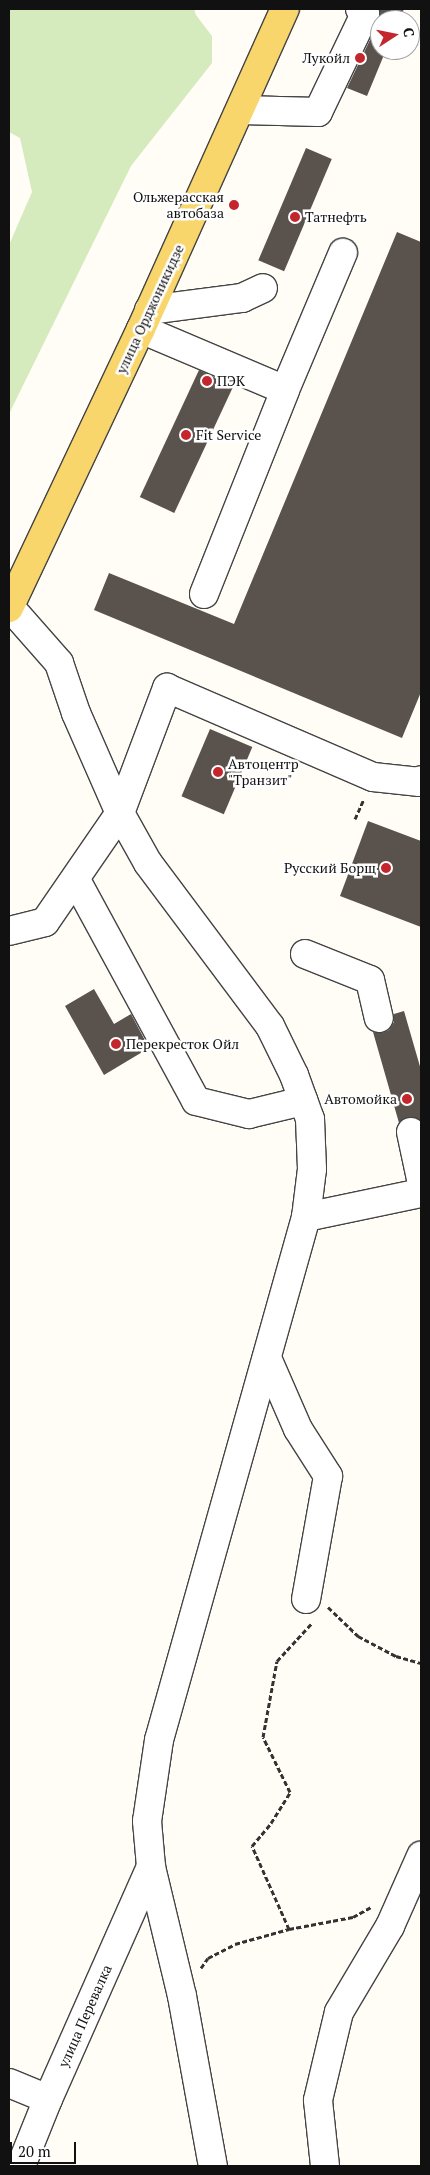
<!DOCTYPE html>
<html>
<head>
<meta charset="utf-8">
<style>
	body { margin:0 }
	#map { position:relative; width:430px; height:2175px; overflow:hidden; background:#fffdf5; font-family:"PT Serif",serif }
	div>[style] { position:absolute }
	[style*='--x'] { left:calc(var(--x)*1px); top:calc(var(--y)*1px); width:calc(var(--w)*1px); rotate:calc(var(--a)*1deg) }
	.green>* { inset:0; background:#d5ebbd }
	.building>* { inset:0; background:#5a524d; transform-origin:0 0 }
	.path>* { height:3px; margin-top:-1.5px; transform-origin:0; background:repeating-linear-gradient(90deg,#333 0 5px,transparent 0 7.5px) }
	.roads { filter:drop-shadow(1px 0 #444) drop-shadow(-1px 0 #444) drop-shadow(0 1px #444) drop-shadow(0 -1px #444) }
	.minor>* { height:28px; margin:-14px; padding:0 14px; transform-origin:14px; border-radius:14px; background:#fff }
	.major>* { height:28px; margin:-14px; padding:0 14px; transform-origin:14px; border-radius:14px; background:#f9d66b }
	.dots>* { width:14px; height:14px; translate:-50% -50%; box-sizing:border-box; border:2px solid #fff; border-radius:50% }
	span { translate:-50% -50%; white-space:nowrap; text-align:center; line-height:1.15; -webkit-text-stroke:5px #fff; paint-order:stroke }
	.poi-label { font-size:14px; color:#111 }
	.right { translate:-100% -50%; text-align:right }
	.left { translate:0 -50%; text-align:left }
	.street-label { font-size:14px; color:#111 }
	.frame { position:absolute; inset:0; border:10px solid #111; pointer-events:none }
	.north { position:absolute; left:370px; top:10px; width:50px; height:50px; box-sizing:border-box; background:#fff; border:1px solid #a0a0a0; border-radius:50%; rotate:79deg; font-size:14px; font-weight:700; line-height:20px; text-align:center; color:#111 }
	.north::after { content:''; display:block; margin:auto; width:18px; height:22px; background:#c4262e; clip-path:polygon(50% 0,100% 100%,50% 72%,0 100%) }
	.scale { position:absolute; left:10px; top:2142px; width:66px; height:22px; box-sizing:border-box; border:2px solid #111; border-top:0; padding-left:6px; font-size:15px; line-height:18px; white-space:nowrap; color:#111; -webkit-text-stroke:4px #fff; paint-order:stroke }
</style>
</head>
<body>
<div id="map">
	<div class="green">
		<div style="clip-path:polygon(9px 9px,194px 9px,196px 15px,212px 36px,212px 63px,131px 166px,9px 414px,9px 245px,32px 192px,20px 138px,9px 132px)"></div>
	</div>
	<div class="building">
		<div style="clip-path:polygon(379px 9px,404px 9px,399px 20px,380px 20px,380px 50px,386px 50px,367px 96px,347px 88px,379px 21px)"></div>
		<div style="left:306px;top:148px;width:28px;height:122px;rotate:23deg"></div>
		<div style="clip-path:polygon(397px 232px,421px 242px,421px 692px,402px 738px,94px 610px,109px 573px,234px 624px)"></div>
		<div style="left:199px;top:370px;width:38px;height:140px;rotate:25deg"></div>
		<div style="left:210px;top:729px;width:46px;height:73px;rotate:23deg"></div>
		<div style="clip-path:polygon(368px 821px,421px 841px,421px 927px,340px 896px)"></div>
		<div style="clip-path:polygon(94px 989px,114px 1024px,131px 1014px,149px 1048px,104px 1075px,65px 1006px)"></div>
		<div style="clip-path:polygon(404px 1011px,421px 1070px,421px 1121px,408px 1117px,399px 1123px,373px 1032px,382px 1033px,389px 1030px,394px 1022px,394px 1014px)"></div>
	</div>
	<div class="path">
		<div style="--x:355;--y:819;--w:22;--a:-66"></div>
		<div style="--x:328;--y:1607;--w:42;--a:44"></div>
		<div style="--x:358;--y:1636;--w:43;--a:27.8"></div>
		<div style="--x:396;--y:1656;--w:26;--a:16"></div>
		<div style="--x:289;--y:1929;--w:91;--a:-114"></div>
		<div style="--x:252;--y:1846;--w:30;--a:-50"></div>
		<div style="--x:271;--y:1823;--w:36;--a:-58"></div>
		<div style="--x:290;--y:1792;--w:61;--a:-116.1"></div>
		<div style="--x:263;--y:1737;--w:77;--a:-79.6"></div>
		<div style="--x:277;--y:1661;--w:52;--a:-47.4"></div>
		<div style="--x:201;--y:1968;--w:12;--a:-55"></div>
		<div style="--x:208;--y:1958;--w:30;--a:-27"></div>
		<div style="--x:235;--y:1944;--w:56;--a:-15.5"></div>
		<div style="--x:289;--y:1929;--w:65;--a:-10.6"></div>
		<div style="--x:353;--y:1917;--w:21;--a:-29"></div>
	</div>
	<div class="roads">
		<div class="minor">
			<div style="--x:241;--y:110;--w:77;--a:1.5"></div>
			<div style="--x:318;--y:112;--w:109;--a:-64.4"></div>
			<div style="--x:365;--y:14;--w:7;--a:-135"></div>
			<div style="--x:149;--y:310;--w:94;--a:-7.4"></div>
			<div style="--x:242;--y:298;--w:23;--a:-25"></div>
			<div style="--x:141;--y:329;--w:156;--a:23"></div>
			<div style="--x:204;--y:594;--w:219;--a:-68.3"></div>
			<div style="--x:285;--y:390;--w:149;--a:-67.1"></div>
			<div style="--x:9;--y:606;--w:76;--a:48.7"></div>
			<div style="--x:59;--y:663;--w:53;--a:71.2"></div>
			<div style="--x:76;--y:713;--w:109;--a:66.3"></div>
			<div style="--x:120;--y:813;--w:57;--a:60.8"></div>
			<div style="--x:148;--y:863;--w:204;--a:53.2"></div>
			<div style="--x:270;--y:1026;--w:55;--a:63.9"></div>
			<div style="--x:294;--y:1075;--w:47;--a:70"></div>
			<div style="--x:310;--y:1119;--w:50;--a:87.7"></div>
			<div style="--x:312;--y:1169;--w:48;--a:97.1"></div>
			<div style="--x:306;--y:1217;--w:543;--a:105.7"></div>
			<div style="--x:159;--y:1740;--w:82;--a:98.4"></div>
			<div style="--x:147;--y:1821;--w:46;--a:85"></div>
			<div style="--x:151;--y:1867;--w:133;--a:76.5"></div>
			<div style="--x:182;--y:1996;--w:173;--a:79.7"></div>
			<div style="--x:76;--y:880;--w:251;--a:61.5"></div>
			<div style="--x:196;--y:1101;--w:55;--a:13.8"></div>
			<div style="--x:249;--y:1114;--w:56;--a:-13.5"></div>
			<div style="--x:9;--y:931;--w:37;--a:-14"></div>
			<div style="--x:45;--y:922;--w:132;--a:-55.5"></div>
			<div style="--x:120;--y:813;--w:134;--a:-69.4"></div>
			<div style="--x:167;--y:688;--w:224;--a:23.4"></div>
			<div style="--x:373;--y:777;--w:47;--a:6.1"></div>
			<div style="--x:420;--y:782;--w:2;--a:-63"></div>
			<div style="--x:305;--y:954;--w:70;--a:21.8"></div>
			<div style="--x:370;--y:980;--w:39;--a:77"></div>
			<div style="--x:411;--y:1132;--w:48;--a:78"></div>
			<div style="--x:306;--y:1217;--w:117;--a:-11.8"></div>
			<div style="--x:267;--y:1358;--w:77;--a:66.4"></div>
			<div style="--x:298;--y:1429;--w:56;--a:57.4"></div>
			<div style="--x:328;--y:1476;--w:125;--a:100.1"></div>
			<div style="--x:9;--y:2083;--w:42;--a:22.3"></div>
			<div style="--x:21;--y:2166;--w:72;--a:-68.1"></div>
			<div style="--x:48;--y:2099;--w:254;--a:-66.1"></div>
			<div style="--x:325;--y:2166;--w:66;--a:-96.1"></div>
			<div style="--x:318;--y:2100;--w:90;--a:-76.6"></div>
			<div style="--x:339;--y:2012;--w:100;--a:-59.3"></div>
			<div style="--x:390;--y:1926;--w:77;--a:-66.1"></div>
		</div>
		<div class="major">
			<div style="--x:9;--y:608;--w:309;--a:-64.7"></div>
			<div style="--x:141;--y:329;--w:351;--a:-65.8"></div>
		</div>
	</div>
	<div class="dots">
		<div style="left:360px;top:58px;background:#c4262e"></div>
		<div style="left:234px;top:205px;background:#c4262e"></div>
		<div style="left:295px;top:217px;background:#c4262e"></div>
		<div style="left:207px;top:381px;background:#c4262e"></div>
		<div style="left:186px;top:435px;background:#c4262e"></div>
		<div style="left:218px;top:772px;background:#c4262e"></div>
		<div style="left:386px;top:868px;background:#c4262e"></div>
		<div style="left:116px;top:1044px;background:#c4262e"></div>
		<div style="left:407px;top:1099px;background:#c4262e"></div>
	</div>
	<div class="poi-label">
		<span class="right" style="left:350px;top:58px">Лукойл</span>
		<span class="right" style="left:224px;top:205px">Ольжерасская<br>автобаза</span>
		<span class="left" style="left:305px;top:217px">Татнефть</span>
		<span class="left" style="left:217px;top:381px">ПЭК</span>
		<span class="left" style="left:196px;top:435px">Fit Service</span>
		<span class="left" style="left:228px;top:772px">Автоцентр<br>"Транзит"</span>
		<span class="right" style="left:376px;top:868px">Русский Борщ</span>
		<span class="left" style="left:126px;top:1044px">Перекресток Ойл</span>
		<span class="right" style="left:397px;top:1099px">Автомойка</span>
	</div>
	<div class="street-label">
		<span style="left:150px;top:309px;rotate:-65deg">улица Орджоникидзе</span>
		<span style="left:85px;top:2016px;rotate:-66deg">улица Перевалка</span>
	</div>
	<div class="frame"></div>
	<div class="north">С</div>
	<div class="scale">20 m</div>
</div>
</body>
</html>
